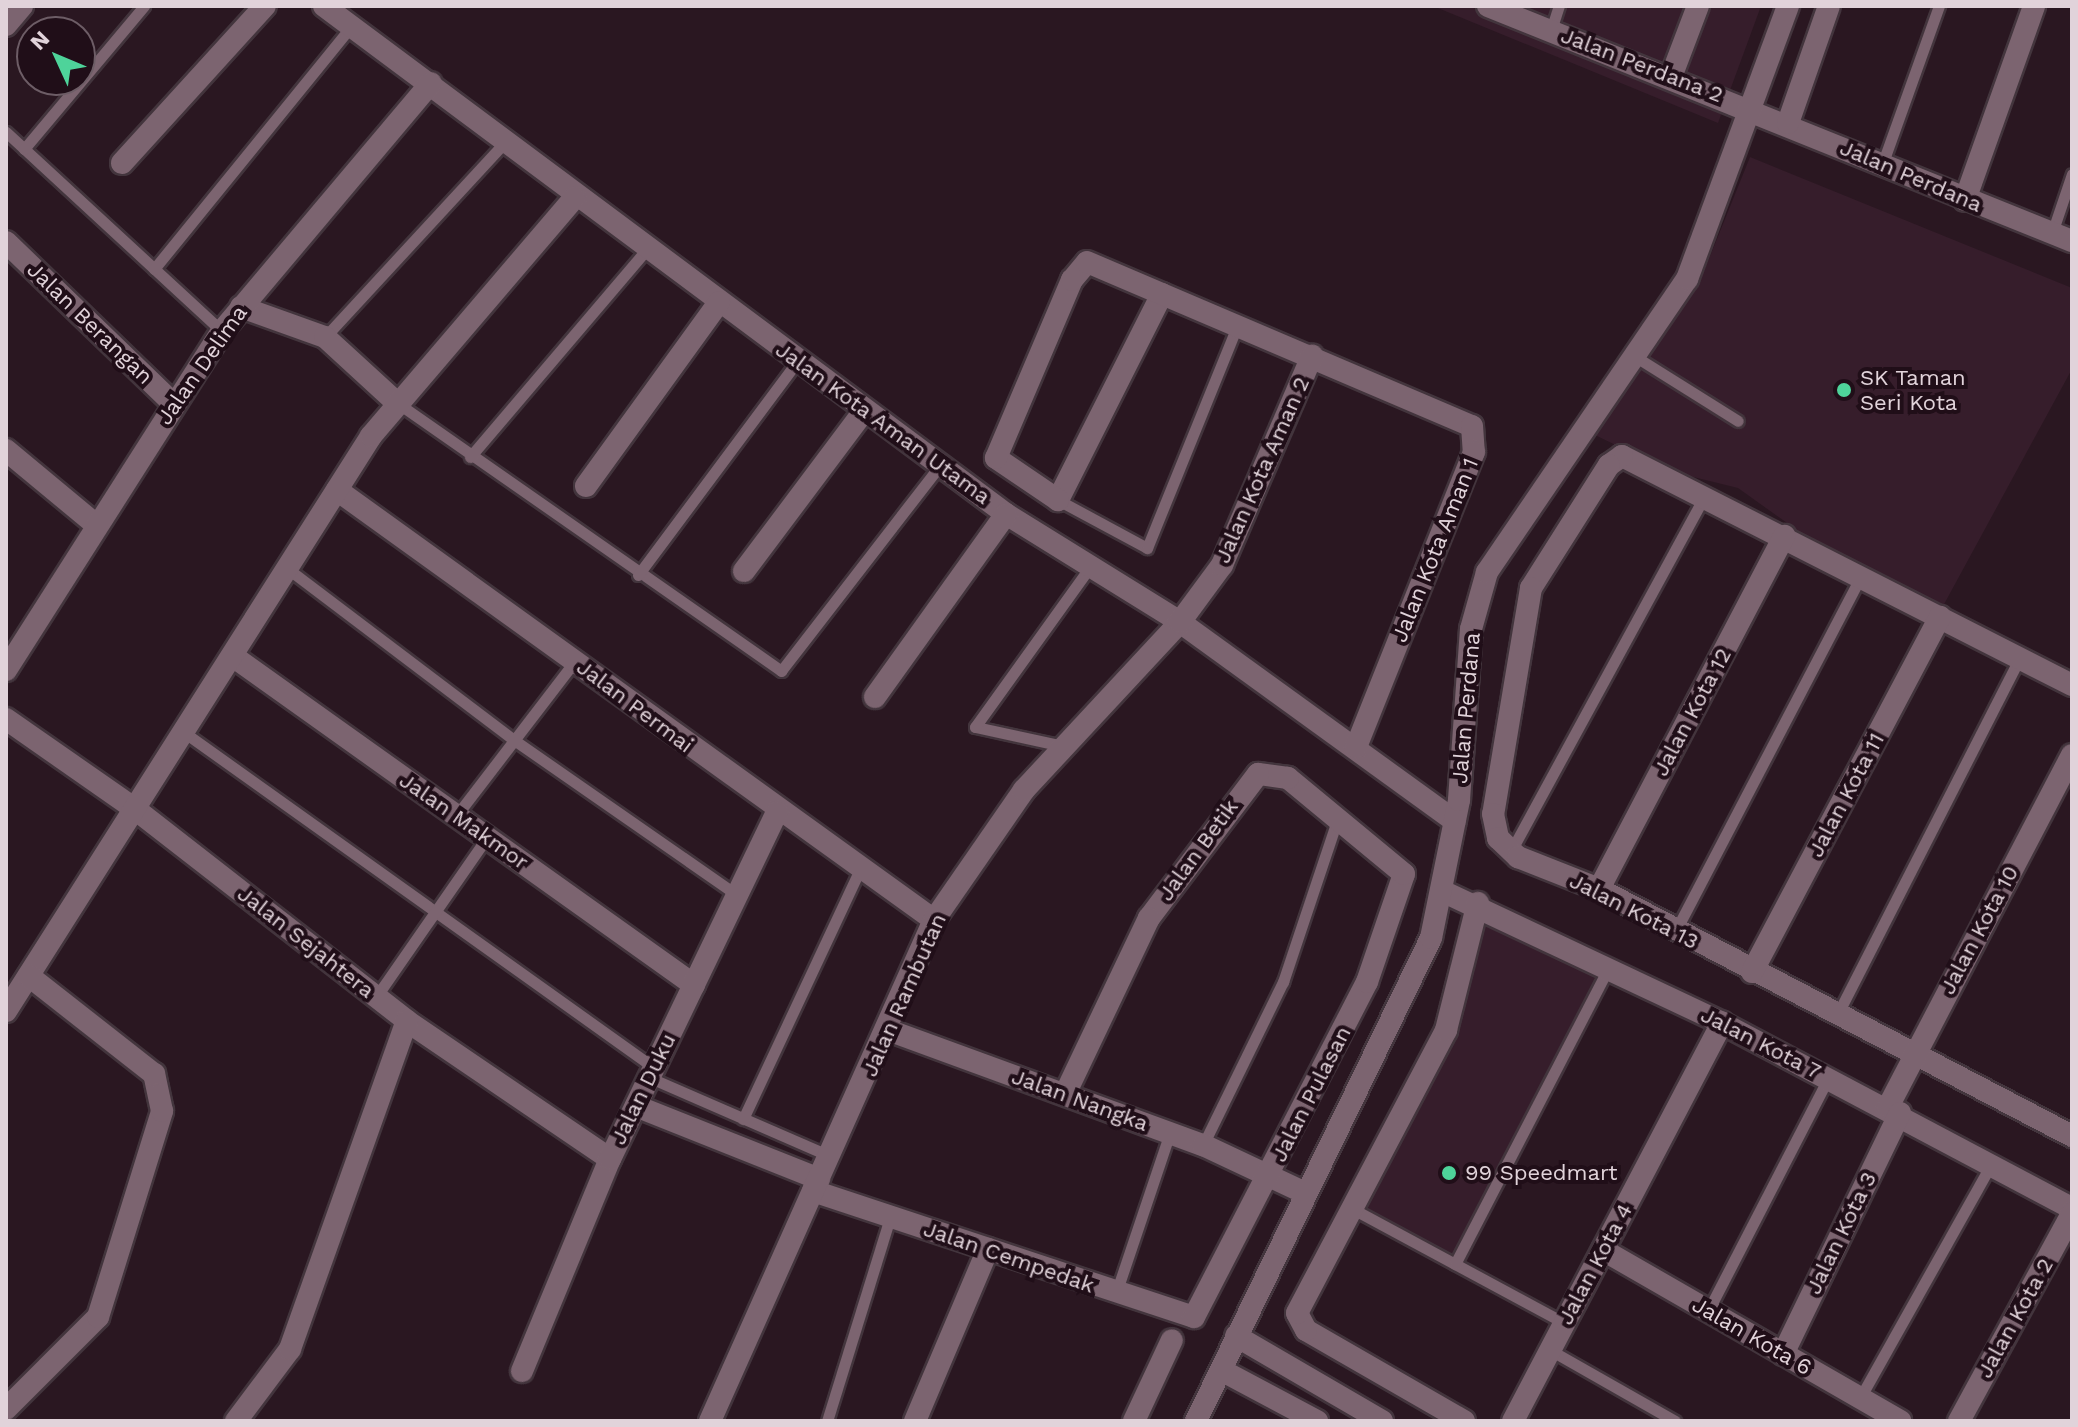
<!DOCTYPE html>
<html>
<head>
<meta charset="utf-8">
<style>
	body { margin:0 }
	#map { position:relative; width:2078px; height:1427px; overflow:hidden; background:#2a1721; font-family:"Work Sans",sans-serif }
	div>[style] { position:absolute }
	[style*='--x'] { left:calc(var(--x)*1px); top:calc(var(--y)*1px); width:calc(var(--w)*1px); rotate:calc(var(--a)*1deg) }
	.built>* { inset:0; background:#361d2b }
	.roads { filter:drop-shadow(2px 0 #43353d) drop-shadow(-2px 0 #43353d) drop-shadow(0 2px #43353d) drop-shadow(0 -2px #43353d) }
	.service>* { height:11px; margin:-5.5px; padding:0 5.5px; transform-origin:5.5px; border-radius:5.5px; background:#7c6470 }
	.minor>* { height:22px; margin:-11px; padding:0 11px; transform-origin:11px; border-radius:11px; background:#7c6470 }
	.tertiary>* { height:22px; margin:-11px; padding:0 11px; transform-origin:11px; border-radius:11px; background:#7c6470 }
	.dots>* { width:22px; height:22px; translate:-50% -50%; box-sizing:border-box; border:4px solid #200e18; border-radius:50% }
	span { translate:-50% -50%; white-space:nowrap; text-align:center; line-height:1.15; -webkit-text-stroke:8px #200e18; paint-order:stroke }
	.street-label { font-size:22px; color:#e1d3da }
	.poi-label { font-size:22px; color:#e1d3da }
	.left { translate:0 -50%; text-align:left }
	.frame { position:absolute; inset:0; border:8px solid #e1d3da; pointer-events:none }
	.north { position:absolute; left:16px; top:16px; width:80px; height:80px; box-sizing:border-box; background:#200e18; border:2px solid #6d5d66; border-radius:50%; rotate:314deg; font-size:22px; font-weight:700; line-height:32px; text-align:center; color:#e1d3da }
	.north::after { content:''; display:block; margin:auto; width:28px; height:36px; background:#4ed39a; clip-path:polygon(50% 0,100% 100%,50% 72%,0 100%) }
</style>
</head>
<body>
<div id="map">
	<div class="built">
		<div style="clip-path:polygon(1433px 6px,1761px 6px,1718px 123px)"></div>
		<div style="clip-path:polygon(1750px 157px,2072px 288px,2072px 369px,1936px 619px,1875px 586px,1738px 488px,1669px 471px,1595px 435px,1698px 286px)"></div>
		<div style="clip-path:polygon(1474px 894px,1615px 963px,1456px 1270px,1341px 1208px,1440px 1026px)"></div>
	</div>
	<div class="roads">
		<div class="service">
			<div style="--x:1551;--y:30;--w:25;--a:-72"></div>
			<div style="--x:6;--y:132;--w:294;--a:42.7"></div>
			<div style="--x:24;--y:149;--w:187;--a:-50"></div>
			<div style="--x:1882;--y:165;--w:169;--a:-70.3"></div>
			<div style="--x:2052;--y:233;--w:62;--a:-71.3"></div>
			<div style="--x:154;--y:269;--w:312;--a:-50.9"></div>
			<div style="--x:325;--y:337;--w:264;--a:-47.3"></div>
			<div style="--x:1636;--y:357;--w:120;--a:32.1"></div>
			<div style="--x:396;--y:402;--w:470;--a:34.9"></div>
			<div style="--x:781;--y:671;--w:260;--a:-52.3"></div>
			<div style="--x:470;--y:457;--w:272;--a:-49.6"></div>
			<div style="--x:1058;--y:500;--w:101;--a:28.3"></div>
			<div style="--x:1147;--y:548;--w:240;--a:-67.9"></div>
			<div style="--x:288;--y:569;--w:283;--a:37.1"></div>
			<div style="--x:514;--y:740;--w:272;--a:34.8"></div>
			<div style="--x:638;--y:575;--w:268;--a:-53.3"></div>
			<div style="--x:185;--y:733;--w:575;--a:35.51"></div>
			<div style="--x:1063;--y:746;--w:90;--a:-167.8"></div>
			<div style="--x:975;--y:727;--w:197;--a:-54.3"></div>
			<div style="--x:456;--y:816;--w:195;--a:-52.5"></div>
			<div style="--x:1511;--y:851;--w:403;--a:-61.4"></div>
			<div style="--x:1676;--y:930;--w:399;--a:-62.4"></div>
			<div style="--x:376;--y:997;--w:195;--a:-55.2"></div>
			<div style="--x:1836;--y:1017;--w:403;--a:-62.9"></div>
			<div style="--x:648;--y:1077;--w:198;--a:23.5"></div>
			<div style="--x:743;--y:1119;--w:276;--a:-64.9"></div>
			<div style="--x:1203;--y:1145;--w:182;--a:-63.9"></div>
			<div style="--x:1283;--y:982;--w:170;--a:-71.5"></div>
			<div style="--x:1351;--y:1208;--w:243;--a:28.3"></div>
			<div style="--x:1455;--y:1264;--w:335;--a:-62.6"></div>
			<div style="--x:1116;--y:1293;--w:169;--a:-71.4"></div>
			<div style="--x:1708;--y:1311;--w:263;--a:-62.7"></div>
			<div style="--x:1550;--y:1350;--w:144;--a:29.6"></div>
			<div style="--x:1860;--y:1398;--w:270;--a:-60.7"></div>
			<div style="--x:827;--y:1421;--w:214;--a:-72.8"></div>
		</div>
		<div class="minor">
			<div style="--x:324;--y:6;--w:850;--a:36.68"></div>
			<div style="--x:1006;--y:514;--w:205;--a:31.8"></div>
			<div style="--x:1180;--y:622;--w:339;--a:35.9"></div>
			<div style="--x:1488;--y:6;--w:630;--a:21.92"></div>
			<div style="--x:6;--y:25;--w:25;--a:-50"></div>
			<div style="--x:1671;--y:77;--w:76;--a:-69.2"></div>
			<div style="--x:1788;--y:123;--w:124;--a:-70.7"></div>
			<div style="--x:122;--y:163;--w:212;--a:-47.7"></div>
			<div style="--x:1965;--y:200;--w:206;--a:-70.4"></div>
			<div style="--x:6;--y:242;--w:233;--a:44"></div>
			<div style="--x:1162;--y:294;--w:231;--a:116.8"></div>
			<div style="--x:1058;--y:500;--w:75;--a:-145.9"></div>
			<div style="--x:996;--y:458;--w:194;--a:-66.9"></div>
			<div style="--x:1072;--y:280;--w:23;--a:-50"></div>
			<div style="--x:1087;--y:262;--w:418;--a:23.1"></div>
			<div style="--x:1472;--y:426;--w:26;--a:86"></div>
			<div style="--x:1474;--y:452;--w:318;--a:111.8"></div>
			<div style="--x:241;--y:307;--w:89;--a:19.7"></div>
			<div style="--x:325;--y:337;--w:96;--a:42.5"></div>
			<div style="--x:6;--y:450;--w:114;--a:39.7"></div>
			<div style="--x:586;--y:486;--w:227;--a:-54.1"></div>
			<div style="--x:337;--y:490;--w:736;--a:35.76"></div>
			<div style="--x:744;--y:571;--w:201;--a:-53.1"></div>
			<div style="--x:234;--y:657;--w:565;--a:35.49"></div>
			<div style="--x:6;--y:670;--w:402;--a:-57.5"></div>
			<div style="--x:222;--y:331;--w:324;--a:-49.9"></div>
			<div style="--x:2072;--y:685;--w:505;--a:-153.03"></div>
			<div style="--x:1622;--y:456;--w:16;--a:145"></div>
			<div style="--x:1609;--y:465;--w:146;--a:122.4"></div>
			<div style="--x:1531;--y:588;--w:229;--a:99.5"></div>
			<div style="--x:1493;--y:814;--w:25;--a:78"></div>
			<div style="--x:1498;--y:838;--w:28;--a:44"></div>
			<div style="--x:1518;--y:857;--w:87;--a:21.6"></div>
			<div style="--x:1599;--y:889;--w:534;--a:27.57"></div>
			<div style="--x:875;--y:697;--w:225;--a:-54.4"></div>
			<div style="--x:6;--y:719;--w:157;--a:34.9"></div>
			<div style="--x:135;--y:809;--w:345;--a:37.9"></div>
			<div style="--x:407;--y:1021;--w:245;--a:34.2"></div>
			<div style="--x:1599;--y:889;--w:399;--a:-62.3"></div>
			<div style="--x:1444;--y:892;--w:307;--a:25.2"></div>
			<div style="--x:1722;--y:1023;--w:396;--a:27.9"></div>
			<div style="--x:1752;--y:972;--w:402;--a:-62.1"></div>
			<div style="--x:6;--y:1011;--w:681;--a:-57.59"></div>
			<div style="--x:371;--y:436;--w:313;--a:-49.5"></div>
			<div style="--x:888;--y:1030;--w:335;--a:20.1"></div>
			<div style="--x:1203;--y:1145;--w:113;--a:25.2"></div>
			<div style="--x:636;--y:1106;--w:197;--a:21.7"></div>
			<div style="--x:1888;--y:1107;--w:397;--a:-62.4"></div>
			<div style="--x:813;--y:1191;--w:401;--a:18.3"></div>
			<div style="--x:1194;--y:1317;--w:377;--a:-62.7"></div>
			<div style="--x:1367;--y:982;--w:114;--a:-71.1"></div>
			<div style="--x:1404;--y:874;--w:151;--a:-140.4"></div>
			<div style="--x:1288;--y:778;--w:30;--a:-172"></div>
			<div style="--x:1258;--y:774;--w:181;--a:127.1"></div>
			<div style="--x:1149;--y:918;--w:195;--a:115.5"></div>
			<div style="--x:1603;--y:1250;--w:343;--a:29.9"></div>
			<div style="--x:1783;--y:1354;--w:268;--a:-64.1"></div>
			<div style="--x:522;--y:1371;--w:230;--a:-67.5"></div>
			<div style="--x:610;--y:1159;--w:385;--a:-64.3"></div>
			<div style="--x:6;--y:1409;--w:130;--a:-45"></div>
			<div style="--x:98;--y:1317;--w:216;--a:-72.7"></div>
			<div style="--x:162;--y:1111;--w:38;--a:-102"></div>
			<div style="--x:154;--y:1074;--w:159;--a:-141.9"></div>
			<div style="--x:236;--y:1421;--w:90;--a:-53.1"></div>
			<div style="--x:290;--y:1349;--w:348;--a:-70.4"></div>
			<div style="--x:710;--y:1421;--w:549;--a:-65.91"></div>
			<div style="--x:934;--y:920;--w:158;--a:-55.3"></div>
			<div style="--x:1024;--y:790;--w:229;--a:-47.1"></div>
			<div style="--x:1180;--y:622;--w:71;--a:-53.6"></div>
			<div style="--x:1222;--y:565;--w:228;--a:-66.7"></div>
			<div style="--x:915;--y:1421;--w:187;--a:-67"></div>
			<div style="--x:1134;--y:1421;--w:89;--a:-64.9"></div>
			<div style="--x:1464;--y:1421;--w:182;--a:-150.1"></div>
			<div style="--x:1306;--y:1330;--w:19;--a:-118"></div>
			<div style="--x:1297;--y:1313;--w:320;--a:-62.2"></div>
			<div style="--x:1446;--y:1030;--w:131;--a:-75.9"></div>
			<div style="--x:1513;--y:1421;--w:450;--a:-62.3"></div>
			<div style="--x:1959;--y:1421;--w:236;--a:-61.4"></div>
		</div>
		<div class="tertiary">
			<div style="--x:1236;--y:1336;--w:169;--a:30.2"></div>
			<div style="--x:1221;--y:1370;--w:109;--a:28"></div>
			<div style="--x:1196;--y:1421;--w:537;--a:-64.06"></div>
			<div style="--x:1431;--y:938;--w:141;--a:-78.5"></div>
			<div style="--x:1459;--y:800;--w:171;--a:-86"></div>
			<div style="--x:1471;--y:629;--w:59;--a:-74.3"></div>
			<div style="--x:1487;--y:572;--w:355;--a:-55.7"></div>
			<div style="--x:1687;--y:279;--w:291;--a:-69.7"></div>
		</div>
	</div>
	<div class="dots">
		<div style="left:1844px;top:390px;background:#4ed39a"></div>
		<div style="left:1449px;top:1173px;background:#4ed39a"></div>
	</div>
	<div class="street-label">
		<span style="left:1642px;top:65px;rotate:21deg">Jalan Perdana 2</span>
		<span style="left:1911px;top:176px;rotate:23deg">Jalan Perdana</span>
		<span style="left:90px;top:323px;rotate:44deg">Jalan Berangan</span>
		<span style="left:202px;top:365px;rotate:-55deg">Jalan Delima</span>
		<span style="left:883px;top:423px;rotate:36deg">Jalan Kota Aman Utama</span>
		<span style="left:1262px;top:470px;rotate:-66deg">Jalan Kota Aman 2</span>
		<span style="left:1435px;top:550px;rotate:-68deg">Jalan Kota Aman 1</span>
		<span style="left:635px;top:706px;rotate:37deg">Jalan Permai</span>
		<span style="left:1466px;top:708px;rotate:-85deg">Jalan Perdana</span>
		<span style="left:1692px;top:712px;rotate:-62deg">Jalan Kota 12</span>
		<span style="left:1846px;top:795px;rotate:-62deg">Jalan Kota 11</span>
		<span style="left:464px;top:821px;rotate:35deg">Jalan Makmor</span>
		<span style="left:1198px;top:850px;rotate:-54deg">Jalan Betik</span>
		<span style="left:1634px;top:911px;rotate:27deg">Jalan Kota 13</span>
		<span style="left:1979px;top:930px;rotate:-62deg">Jalan Kota 10</span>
		<span style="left:306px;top:942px;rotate:38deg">Jalan Sejahtera</span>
		<span style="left:904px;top:995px;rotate:-66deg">Jalan Rambutan</span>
		<span style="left:1761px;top:1043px;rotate:27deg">Jalan Kota 7</span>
		<span style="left:643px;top:1089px;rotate:-64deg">Jalan Duku</span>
		<span style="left:1311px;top:1094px;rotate:-63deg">Jalan Pulasan</span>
		<span style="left:1080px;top:1100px;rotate:20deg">Jalan Nangka</span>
		<span style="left:1841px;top:1233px;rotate:-64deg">Jalan Kota 3</span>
		<span style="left:1009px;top:1257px;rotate:19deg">Jalan Cempedak</span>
		<span style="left:1595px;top:1264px;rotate:-62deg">Jalan Kota 4</span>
		<span style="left:2015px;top:1318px;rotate:-61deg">Jalan Kota 2</span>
		<span style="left:1752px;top:1336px;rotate:30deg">Jalan Kota 6</span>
	</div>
	<div class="poi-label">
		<span class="left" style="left:1860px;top:390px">SK Taman<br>Seri Kota</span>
		<span class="left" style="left:1465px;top:1173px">99 Speedmart</span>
	</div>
	<div class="frame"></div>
	<div class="north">N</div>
</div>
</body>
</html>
